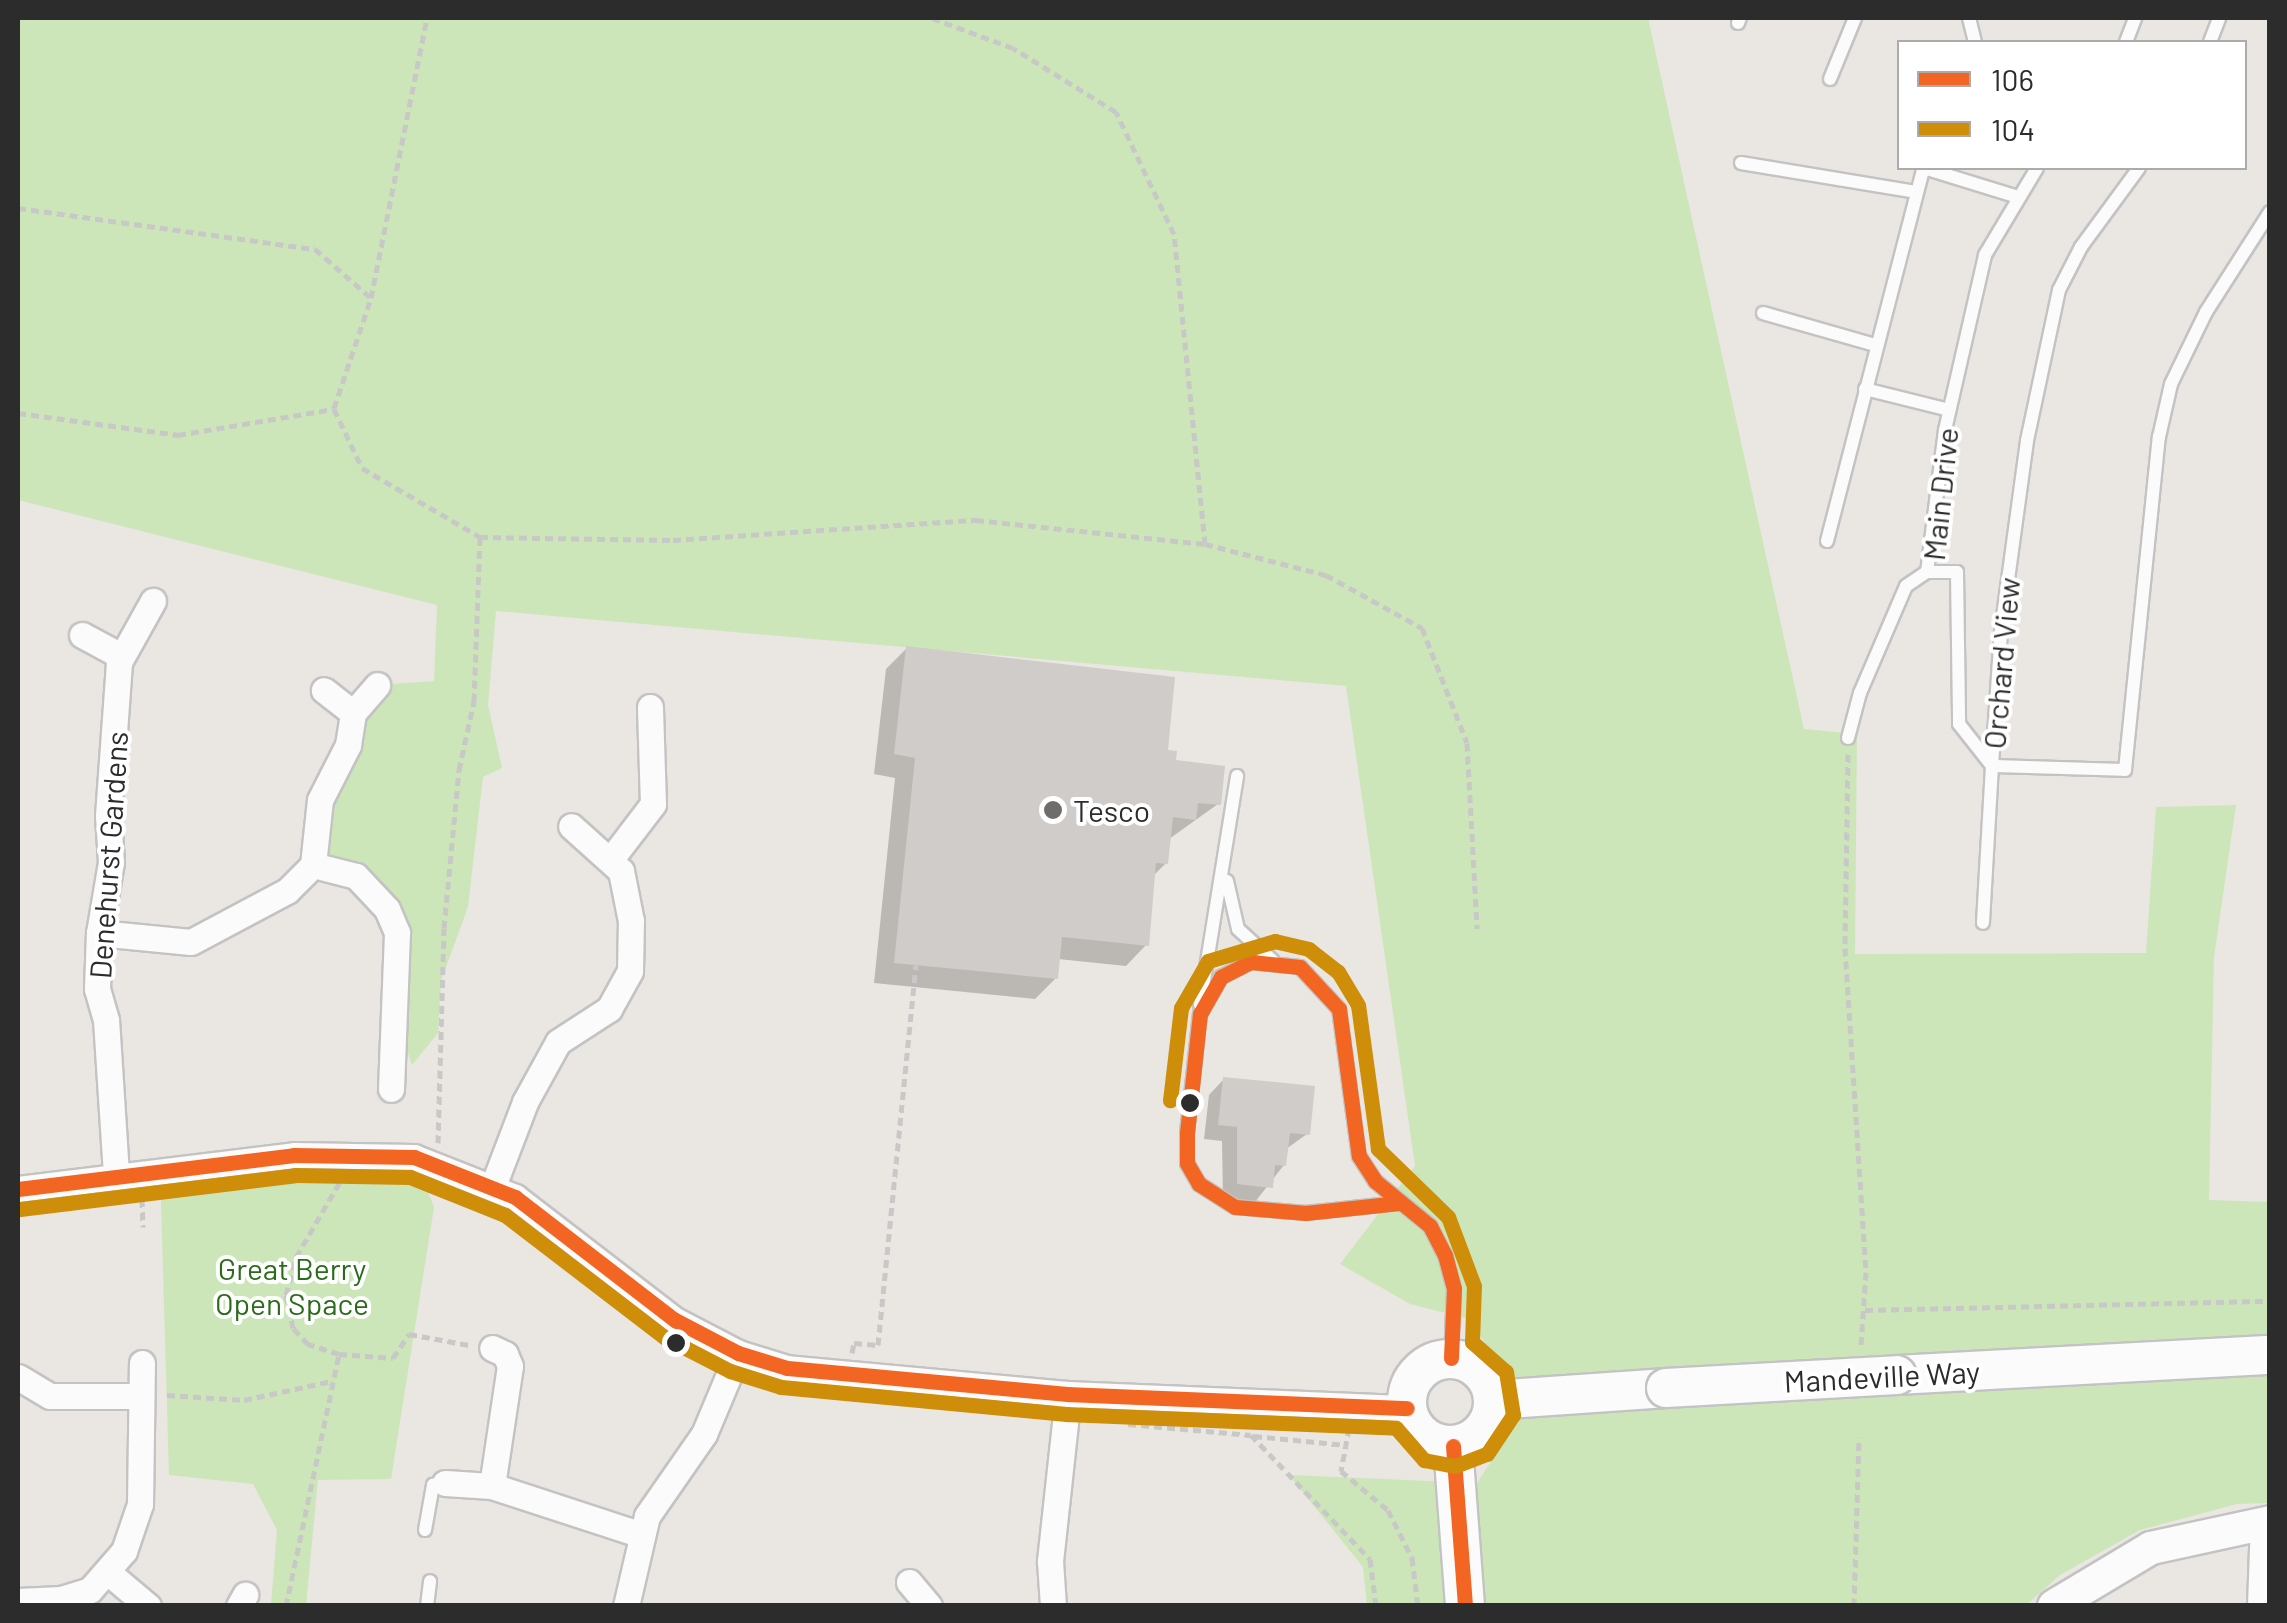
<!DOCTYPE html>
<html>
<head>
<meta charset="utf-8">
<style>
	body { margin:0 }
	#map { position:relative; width:2287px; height:1623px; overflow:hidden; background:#eae6e2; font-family:Barlow,sans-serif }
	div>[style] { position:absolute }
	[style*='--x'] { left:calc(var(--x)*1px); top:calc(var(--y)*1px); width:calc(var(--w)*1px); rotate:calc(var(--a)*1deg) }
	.green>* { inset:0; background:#cce6ba }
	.shadow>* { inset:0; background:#0003 }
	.building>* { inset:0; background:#cfccc9 }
	.path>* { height:5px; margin-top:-2.5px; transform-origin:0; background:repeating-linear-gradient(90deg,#c8c8c7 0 8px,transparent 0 13px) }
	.roads { filter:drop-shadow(2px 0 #c4c3c3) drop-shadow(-2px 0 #c4c3c3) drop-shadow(0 2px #c4c3c3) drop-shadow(0 -2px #c4c3c3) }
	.service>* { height:12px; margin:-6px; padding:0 6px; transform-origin:6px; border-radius:6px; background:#fcfbfb }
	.minor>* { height:25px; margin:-12.5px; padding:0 12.5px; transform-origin:12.5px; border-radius:12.5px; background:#fcfbfb }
	.tertiary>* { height:32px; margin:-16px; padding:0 16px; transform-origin:16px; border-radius:16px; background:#fcfbfb }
	.secondary>* { height:38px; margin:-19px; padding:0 19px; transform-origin:19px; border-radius:19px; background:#fcfbfb }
	.secondary>.ring { margin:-19px; padding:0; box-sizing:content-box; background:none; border:38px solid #fcfbfb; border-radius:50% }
	.bridges { filter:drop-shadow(2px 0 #c4c3c3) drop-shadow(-2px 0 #c4c3c3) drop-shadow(0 2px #c4c3c3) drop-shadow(0 -2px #c4c3c3) }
	.secondary-bridge>* { height:38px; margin:-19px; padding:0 19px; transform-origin:19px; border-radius:19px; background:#fcfbfb }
	.bus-1>* { height:15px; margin:-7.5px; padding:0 7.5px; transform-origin:7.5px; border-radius:7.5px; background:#f26522 }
	.bus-2>* { height:15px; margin:-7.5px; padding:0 7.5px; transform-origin:7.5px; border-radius:7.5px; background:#ce8e09 }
	.dots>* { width:28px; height:28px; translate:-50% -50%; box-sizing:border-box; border:5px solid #fff; border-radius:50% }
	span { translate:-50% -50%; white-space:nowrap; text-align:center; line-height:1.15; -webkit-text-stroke:8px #fff; paint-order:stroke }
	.street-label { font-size:30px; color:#2c2c2c }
	.poi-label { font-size:30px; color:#2c2c2c }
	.left { translate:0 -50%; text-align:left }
	.park-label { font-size:30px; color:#2a6c19 }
	.frame { position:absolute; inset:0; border:20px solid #2c2c2c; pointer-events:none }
	.legend { position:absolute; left:1897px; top:40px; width:350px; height:130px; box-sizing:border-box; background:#fff; border:2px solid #ababab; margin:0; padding:12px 18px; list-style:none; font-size:30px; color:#2c2c2c }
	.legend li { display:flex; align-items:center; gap:20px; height:50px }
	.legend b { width:50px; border:2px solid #ababab }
</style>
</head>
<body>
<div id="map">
	<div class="green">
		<div style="clip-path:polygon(18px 18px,1648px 18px,1804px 729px,1857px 734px,1855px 954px,2146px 953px,2156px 807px,2236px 805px,2214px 957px,2209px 1200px,2269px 1202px,2269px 1503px,2237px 1504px,2140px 1530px,2060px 1575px,2026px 1605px,1367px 1605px,1363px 1567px,1289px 1475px,1477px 1483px,1503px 1443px,1499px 1374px,1473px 1320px,1410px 1304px,1340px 1264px,1415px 1166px,1346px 686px,496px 611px,488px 705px,502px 768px,483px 777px,468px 907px,441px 981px,438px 1033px,412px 1065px,395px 1014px,387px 909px,313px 865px,316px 838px,377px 685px,434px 681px,437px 605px,18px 500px)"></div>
		<div style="clip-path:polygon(414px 1157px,434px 1207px,391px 1479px,318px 1480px,306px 1605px,271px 1605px,277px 1530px,253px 1484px,169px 1475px,160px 1169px)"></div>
	</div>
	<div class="shadow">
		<div style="clip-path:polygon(906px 649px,1165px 752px,1218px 804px,1169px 839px,1166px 863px,1152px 877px,1146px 945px,1126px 966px,1058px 959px,1056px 978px,1035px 999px,874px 983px,895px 778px,874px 774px,886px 669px)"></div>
		<div style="clip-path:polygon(1224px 1079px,1307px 1134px,1286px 1149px,1284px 1165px,1255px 1202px,1223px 1199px,1222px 1141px,1204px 1139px,1209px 1095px)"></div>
	</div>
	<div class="building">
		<div style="clip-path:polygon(906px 646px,1175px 677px,1168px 750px,1177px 751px,1176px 760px,1225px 766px,1221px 805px,1198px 803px,1196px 820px,1173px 817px,1168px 864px,1156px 863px,1149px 946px,1062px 937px,1058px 979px,894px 963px,915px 758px,894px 754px)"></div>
		<div style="clip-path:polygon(1223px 1077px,1315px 1086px,1310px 1135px,1290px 1133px,1286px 1166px,1275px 1165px,1273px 1188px,1237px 1184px,1237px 1127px,1218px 1125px)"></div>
	</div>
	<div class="path">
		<div style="--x:18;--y:208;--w:300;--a:7.9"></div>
		<div style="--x:315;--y:249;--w:74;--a:41.2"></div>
		<div style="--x:334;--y:408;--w:116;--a:-71.4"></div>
		<div style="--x:371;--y:298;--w:286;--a:-78.7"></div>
		<div style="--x:334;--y:409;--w:65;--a:64.6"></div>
		<div style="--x:362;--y:468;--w:137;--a:30.3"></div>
		<div style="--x:480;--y:537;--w:193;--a:0.9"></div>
		<div style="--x:673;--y:540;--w:304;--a:-3.8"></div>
		<div style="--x:976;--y:520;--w:230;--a:6"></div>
		<div style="--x:1205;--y:544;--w:312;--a:-95.7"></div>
		<div style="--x:1174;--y:234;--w:135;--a:-115.4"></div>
		<div style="--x:1116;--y:112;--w:121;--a:-148.1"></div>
		<div style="--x:1013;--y:48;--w:86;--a:-159.7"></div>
		<div style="--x:18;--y:413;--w:162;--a:7.8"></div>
		<div style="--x:178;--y:435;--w:158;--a:-9.5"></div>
		<div style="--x:1205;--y:544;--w:125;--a:14.4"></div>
		<div style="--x:1326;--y:575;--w:110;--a:28.9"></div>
		<div style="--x:1422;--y:628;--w:123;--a:68.6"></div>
		<div style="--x:1467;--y:743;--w:186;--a:86.9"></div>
		<div style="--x:1848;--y:754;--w:194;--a:90.9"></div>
		<div style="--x:1845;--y:948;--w:325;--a:86.3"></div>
		<div style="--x:1866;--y:1272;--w:73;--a:93.9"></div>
		<div style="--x:438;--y:1143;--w:215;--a:-88.4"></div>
		<div style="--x:444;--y:928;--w:159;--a:-84.6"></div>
		<div style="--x:459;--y:770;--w:71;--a:-77.7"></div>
		<div style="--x:474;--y:701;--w:164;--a:-87.9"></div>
		<div style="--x:142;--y:1199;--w:28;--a:88"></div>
		<div style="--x:1865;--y:1310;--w:405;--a:-1.3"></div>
		<div style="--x:852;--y:1353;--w:10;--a:-79"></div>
		<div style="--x:854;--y:1343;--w:24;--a:5"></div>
		<div style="--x:878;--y:1345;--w:382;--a:-84.3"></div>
		<div style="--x:339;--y:1354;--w:33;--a:-162"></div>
		<div style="--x:308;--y:1344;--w:22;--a:-133"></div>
		<div style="--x:293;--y:1328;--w:34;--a:-102"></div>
		<div style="--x:286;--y:1295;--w:39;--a:-75"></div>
		<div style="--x:296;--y:1257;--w:89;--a:-59.7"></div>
		<div style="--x:167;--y:1395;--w:77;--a:3.7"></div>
		<div style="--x:244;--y:1400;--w:90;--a:-12.2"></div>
		<div style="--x:1128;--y:1424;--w:123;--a:5.1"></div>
		<div style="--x:1251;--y:1435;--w:172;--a:46.2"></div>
		<div style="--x:1370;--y:1559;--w:47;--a:82.7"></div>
		<div style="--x:1349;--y:1428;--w:44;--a:100.5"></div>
		<div style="--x:1341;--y:1471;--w:61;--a:39.7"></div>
		<div style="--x:1388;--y:1510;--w:54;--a:63.4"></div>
		<div style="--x:1412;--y:1558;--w:48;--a:82.9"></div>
		<div style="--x:1254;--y:1436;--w:92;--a:5.6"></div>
		<div style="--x:286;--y:1606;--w:258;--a:-78.1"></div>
		<div style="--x:339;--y:1354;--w:54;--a:4.2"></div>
		<div style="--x:393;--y:1358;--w:29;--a:-56"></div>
		<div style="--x:409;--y:1334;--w:61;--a:10.4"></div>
		<div style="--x:1854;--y:1606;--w:169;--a:-88.3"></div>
	</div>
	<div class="roads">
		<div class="service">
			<div style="--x:1969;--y:18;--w:25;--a:76"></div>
			<div style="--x:1738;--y:23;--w:5;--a:-68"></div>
			<div style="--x:2126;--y:42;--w:26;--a:-69"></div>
			<div style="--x:2210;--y:42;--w:26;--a:-69"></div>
			<div style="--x:1830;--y:79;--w:66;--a:-67.7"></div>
			<div style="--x:1741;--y:163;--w:177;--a:9.4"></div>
			<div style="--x:1924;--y:168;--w:95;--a:17.1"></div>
			<div style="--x:2139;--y:168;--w:98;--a:126.3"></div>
			<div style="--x:2081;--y:247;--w:48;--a:117.1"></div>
			<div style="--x:2059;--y:290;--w:154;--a:102"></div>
			<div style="--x:2027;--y:441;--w:191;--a:97.8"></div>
			<div style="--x:2001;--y:630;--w:136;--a:93.8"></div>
			<div style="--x:1992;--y:766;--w:133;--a:1.7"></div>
			<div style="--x:2125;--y:770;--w:335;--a:-84.2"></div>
			<div style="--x:2159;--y:437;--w:54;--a:-77.2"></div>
			<div style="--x:2171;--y:384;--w:80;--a:-64.1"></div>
			<div style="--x:2206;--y:312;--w:119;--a:-57.4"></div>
			<div style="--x:1763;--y:313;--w:116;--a:15.9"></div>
			<div style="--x:1865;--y:389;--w:87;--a:14"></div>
			<div style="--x:1827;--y:541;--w:382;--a:-75.5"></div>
			<div style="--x:1927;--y:572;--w:143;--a:-82.8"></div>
			<div style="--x:1945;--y:430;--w:180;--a:-77.1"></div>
			<div style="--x:1985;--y:255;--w:101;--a:-59.1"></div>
			<div style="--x:1927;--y:572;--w:30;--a:0"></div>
			<div style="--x:1957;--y:572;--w:152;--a:89.2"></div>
			<div style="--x:1959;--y:724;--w:53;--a:51.8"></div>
			<div style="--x:1992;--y:766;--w:157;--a:93.3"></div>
			<div style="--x:1848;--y:738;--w:47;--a:-75.1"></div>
			<div style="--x:1860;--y:693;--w:116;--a:-66.7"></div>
			<div style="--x:1906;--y:586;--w:25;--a:-34"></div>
			<div style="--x:1227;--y:881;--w:49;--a:77.1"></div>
			<div style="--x:1238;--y:929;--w:47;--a:42.4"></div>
			<div style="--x:1200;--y:1005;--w:232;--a:-80.8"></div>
			<div style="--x:1399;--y:1203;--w:94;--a:173.9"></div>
			<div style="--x:1306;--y:1213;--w:71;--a:-175.2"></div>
			<div style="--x:1235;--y:1207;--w:43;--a:-147.4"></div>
			<div style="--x:1199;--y:1184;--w:24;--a:-120"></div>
			<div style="--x:1187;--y:1163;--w:30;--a:-90"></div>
			<div style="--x:1187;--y:1133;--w:120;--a:-83.8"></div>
			<div style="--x:1200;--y:1014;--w:43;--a:-60.4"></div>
			<div style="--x:1221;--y:977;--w:34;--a:-27"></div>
			<div style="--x:1251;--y:962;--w:49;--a:5.8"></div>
			<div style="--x:1300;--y:967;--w:57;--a:47.1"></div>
			<div style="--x:1339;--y:1009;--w:148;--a:82.3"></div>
			<div style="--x:1359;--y:1156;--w:30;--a:57"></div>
			<div style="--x:1375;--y:1181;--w:71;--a:39.3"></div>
			<div style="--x:1430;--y:1226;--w:33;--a:63"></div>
			<div style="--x:1445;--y:1255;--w:35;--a:75"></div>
			<div style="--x:1454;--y:1289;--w:69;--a:92.5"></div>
			<div style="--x:425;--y:1530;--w:46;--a:-79.9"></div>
			<div style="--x:433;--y:1485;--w:12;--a:-9"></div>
			<div style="--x:427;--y:1606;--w:25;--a:-83"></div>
		</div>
		<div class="minor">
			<div style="--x:82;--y:635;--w:44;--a:28.3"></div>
			<div style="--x:353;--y:713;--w:37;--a:-49"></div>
			<div style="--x:611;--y:859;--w:69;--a:-52.6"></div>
			<div style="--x:653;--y:804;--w:97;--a:-91.8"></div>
			<div style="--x:313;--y:865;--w:65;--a:-83.9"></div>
			<div style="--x:320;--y:800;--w:62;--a:-63"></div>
			<div style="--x:348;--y:745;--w:32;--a:-81"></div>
			<div style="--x:353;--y:713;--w:37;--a:-142"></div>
			<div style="--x:99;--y:933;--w:92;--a:5.6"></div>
			<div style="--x:191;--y:942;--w:109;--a:-28"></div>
			<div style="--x:287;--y:891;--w:37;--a:-45"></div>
			<div style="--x:313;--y:865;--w:44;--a:14.3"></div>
			<div style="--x:356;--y:876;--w:45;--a:46.8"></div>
			<div style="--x:387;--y:909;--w:26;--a:67"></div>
			<div style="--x:397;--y:933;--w:156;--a:92.2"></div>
			<div style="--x:116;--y:1174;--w:154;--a:-93.7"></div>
			<div style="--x:106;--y:1020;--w:32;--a:-106"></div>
			<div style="--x:97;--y:989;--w:56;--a:-88"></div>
			<div style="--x:99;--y:933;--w:72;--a:-80.4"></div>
			<div style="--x:111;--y:862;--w:46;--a:-93.7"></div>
			<div style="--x:108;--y:816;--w:154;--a:-85.9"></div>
			<div style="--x:119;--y:662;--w:70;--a:-60.9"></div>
			<div style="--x:493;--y:1186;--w:90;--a:-69.1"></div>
			<div style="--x:525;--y:1102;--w:68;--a:-61.2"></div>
			<div style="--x:558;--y:1042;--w:61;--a:-32.9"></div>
			<div style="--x:609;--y:1009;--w:43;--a:-61.1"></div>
			<div style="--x:630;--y:971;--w:50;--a:-88.9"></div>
			<div style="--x:631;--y:921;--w:51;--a:-101.3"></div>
			<div style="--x:621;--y:871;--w:67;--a:-138"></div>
			<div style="--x:18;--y:1189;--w:278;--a:-7"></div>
			<div style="--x:294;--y:1155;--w:120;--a:1"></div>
			<div style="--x:414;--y:1157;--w:109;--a:21.6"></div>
			<div style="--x:515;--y:1197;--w:202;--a:37.6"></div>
			<div style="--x:675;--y:1320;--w:71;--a:27.6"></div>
			<div style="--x:738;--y:1353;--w:51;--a:17"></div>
			<div style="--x:787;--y:1368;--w:282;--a:5.3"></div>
			<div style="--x:1068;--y:1394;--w:339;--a:2.4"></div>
			<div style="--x:18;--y:1377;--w:37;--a:31"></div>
			<div style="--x:50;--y:1396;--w:91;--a:0"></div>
			<div style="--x:445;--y:1483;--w:47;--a:3.7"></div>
			<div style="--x:492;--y:1486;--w:155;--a:18.1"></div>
			<div style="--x:492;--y:1486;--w:121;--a:-81.5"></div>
			<div style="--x:510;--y:1366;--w:13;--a:-113"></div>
			<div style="--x:505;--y:1354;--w:14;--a:-155"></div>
			<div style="--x:110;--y:1574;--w:50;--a:40.1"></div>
			<div style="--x:909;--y:1582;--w:31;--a:50"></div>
			<div style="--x:18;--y:1601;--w:43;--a:-2.7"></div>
			<div style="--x:61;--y:1599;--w:30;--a:-17"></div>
			<div style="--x:90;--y:1590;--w:52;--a:-48.9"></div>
			<div style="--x:124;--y:1551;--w:50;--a:-71.2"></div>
			<div style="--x:140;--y:1504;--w:141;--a:-89.2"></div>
			<div style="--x:239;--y:1606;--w:13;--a:-61"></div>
			<div style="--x:626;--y:1606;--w:92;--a:-76.9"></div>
			<div style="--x:647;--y:1516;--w:100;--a:-55.2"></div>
			<div style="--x:704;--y:1434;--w:88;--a:-67.2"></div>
			<div style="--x:1053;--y:1606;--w:45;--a:-93.8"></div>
			<div style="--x:1050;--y:1561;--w:168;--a:-83.8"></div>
			<div style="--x:2260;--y:1606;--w:84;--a:-88"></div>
		</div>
		<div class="tertiary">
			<div style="--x:2054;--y:1606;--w:113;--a:-30.9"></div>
			<div style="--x:2151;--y:1548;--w:122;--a:-12.3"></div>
		</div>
		<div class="secondary">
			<div class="ring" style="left:1407px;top:1359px;width:48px;height:48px"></div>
			<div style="--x:1897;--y:1375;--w:374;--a:-3.1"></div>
			<div style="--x:1494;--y:1400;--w:172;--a:-4"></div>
			<div style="--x:1453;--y:1446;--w:160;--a:85.7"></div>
		</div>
	</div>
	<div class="bridges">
		<div class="secondary-bridge">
			<div style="--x:1666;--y:1388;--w:231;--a:-3.2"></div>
		</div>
	</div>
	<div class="bus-1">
		<div style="--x:18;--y:1189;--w:278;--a:-7"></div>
		<div style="--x:294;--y:1155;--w:120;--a:1"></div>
		<div style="--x:414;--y:1157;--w:109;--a:21.6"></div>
		<div style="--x:515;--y:1197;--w:202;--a:37.6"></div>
		<div style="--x:675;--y:1320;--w:71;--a:27.6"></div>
		<div style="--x:738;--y:1353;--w:51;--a:17"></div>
		<div style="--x:787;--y:1368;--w:282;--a:5.3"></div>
		<div style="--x:1068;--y:1394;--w:339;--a:2.4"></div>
		<div style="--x:1399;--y:1203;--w:94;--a:173.9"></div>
		<div style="--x:1306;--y:1213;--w:71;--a:-175.2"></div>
		<div style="--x:1235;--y:1207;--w:43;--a:-147.4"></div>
		<div style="--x:1199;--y:1184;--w:24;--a:-120"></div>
		<div style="--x:1187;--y:1163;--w:30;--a:-90"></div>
		<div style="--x:1187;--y:1133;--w:120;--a:-83.8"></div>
		<div style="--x:1200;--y:1014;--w:43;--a:-60.4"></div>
		<div style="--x:1221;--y:977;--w:34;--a:-27"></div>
		<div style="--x:1251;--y:962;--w:49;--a:5.8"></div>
		<div style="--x:1300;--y:967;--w:57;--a:47.1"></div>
		<div style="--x:1339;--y:1009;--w:148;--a:82.3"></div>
		<div style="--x:1359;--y:1156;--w:30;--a:57"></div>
		<div style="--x:1375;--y:1181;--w:71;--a:39.3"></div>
		<div style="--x:1430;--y:1226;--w:33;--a:63"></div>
		<div style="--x:1445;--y:1255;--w:35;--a:75"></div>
		<div style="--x:1454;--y:1289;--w:69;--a:92.5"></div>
		<div style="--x:1453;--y:1446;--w:160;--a:85.7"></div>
	</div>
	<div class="bus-2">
		<div style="--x:20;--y:1209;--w:277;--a:-7"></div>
		<div style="--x:295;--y:1175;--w:115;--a:1"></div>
		<div style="--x:410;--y:1177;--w:102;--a:21.8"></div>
		<div style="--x:505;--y:1215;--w:200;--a:37.5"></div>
		<div style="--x:664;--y:1337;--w:74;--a:27.3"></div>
		<div style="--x:730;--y:1371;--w:53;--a:17.4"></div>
		<div style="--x:781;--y:1387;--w:287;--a:5.4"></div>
		<div style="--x:1067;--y:1414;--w:329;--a:2.4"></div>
		<div style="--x:1396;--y:1428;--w:43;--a:48.8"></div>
		<div style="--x:1424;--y:1460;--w:32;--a:11"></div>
		<div style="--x:1455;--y:1466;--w:34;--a:-21"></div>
		<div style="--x:1487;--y:1454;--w:47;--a:-56.3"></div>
		<div style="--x:1513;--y:1415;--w:44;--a:-99.2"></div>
		<div style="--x:1506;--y:1372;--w:45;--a:-138.6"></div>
		<div style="--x:1472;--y:1342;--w:56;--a:-88"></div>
		<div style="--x:1474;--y:1286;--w:74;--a:-110.6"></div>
		<div style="--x:1448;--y:1217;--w:98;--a:-135.8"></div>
		<div style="--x:1378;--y:1149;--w:145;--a:-97.9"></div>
		<div style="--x:1358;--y:1005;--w:39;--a:-121"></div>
		<div style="--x:1338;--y:972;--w:37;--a:-142"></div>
		<div style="--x:1309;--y:949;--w:35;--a:-167"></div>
		<div style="--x:1275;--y:941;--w:70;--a:163.4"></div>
		<div style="--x:1208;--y:961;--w:54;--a:119.9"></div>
		<div style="--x:1181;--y:1008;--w:93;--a:96.8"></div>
	</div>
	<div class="dots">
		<div style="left:1053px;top:810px;background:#6e6d6c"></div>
		<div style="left:1190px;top:1103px;background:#2c2c2c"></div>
		<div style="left:676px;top:1343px;background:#2c2c2c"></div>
	</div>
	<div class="street-label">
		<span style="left:1940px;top:494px;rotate:-84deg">Main Drive</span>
		<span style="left:2001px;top:663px;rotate:-85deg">Orchard View</span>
		<span style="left:108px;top:855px;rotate:-86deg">Denehurst Gardens</span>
		<span style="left:1882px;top:1376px;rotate:-3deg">Mandeville Way</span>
	</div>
	<div class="poi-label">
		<span class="left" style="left:1073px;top:810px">Tesco</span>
	</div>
	<div class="park-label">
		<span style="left:292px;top:1285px">Great Berry<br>Open Space</span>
	</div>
	<div class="frame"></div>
	<ul class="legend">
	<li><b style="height:12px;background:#f26522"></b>106</li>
	<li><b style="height:12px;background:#ce8e09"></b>104</li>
	</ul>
</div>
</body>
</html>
